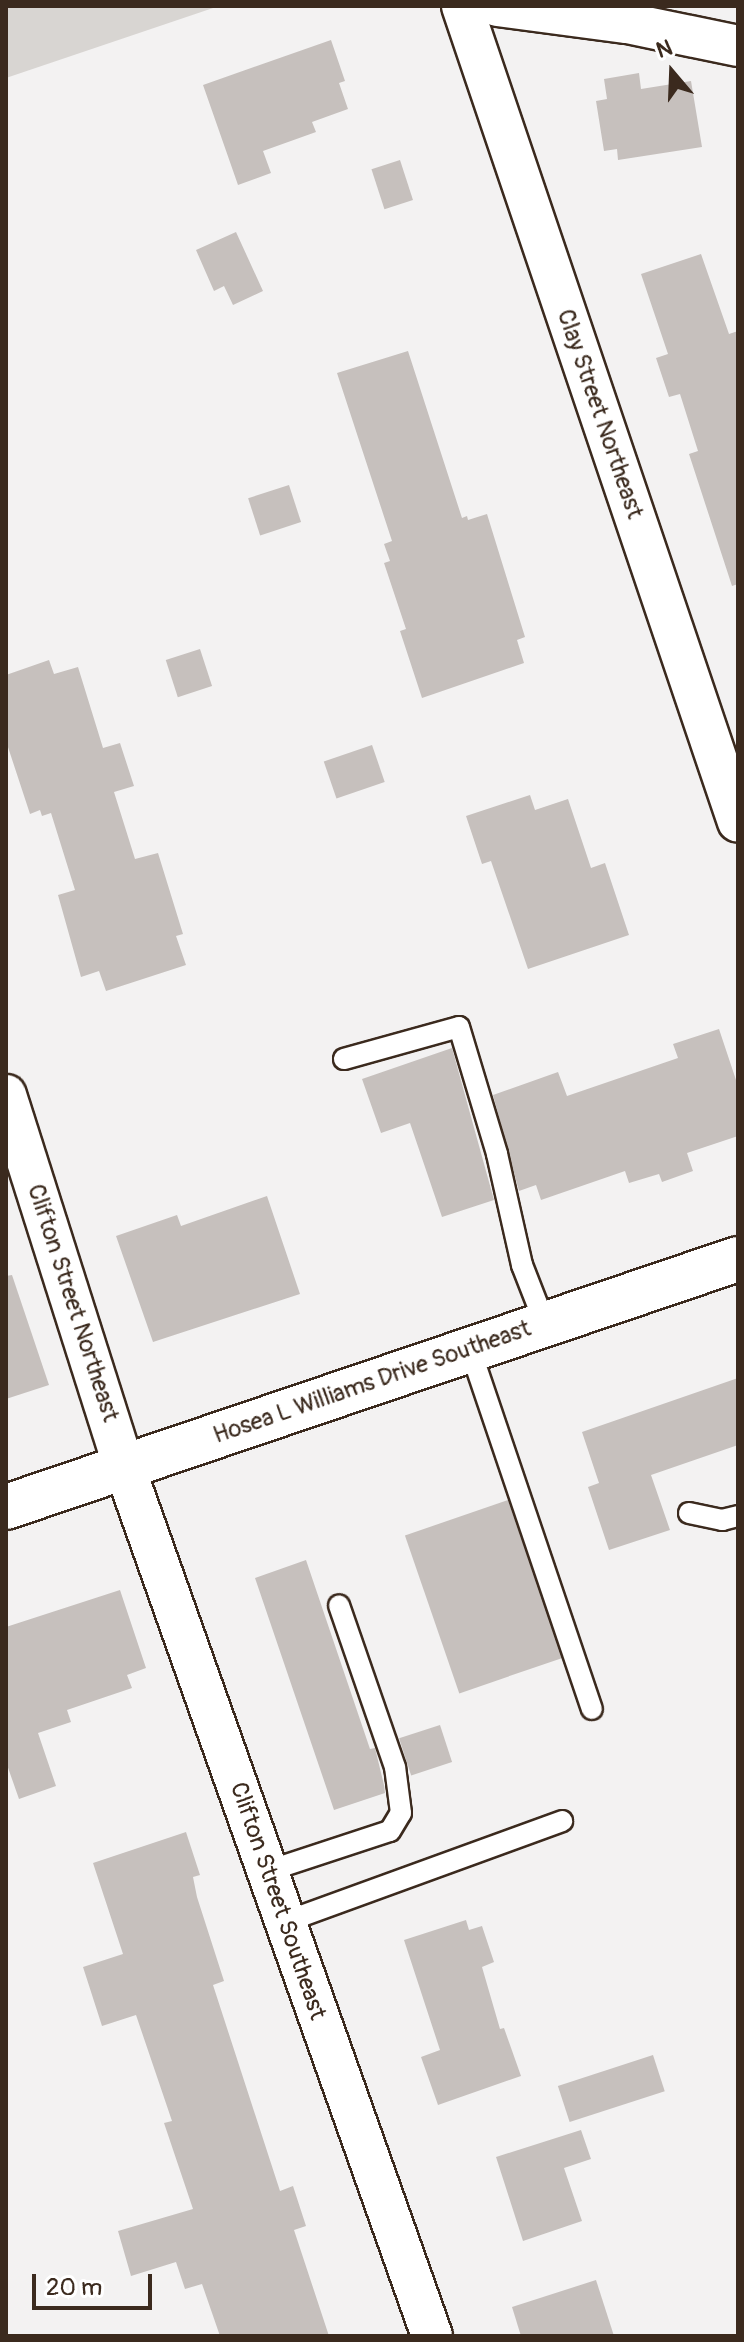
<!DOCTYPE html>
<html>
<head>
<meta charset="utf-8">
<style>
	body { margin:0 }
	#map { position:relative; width:744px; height:2342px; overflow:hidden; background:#f3f2f2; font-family:Pangolin,sans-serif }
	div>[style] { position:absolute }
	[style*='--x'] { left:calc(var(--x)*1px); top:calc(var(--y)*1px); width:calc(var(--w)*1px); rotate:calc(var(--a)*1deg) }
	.green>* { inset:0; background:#d8d5d2 }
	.building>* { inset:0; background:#c6c0bd; transform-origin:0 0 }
	.roads { filter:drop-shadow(2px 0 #3b2a1e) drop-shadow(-2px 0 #3b2a1e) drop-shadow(0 2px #3b2a1e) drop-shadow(0 -2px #3b2a1e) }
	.lane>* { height:20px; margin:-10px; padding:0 10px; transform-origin:10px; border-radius:10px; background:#fff }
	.street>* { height:40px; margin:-20px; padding:0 20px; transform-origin:20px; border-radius:20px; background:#fff }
	.secondary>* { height:44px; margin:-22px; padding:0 22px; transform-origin:22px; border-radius:22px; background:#fff }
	span { translate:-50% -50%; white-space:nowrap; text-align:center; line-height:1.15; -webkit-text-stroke:8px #fff; paint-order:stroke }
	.street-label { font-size:24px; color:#3b2a1e }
	.frame { position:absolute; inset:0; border:8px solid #3b2a1e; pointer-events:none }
	.north { position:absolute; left:632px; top:32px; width:80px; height:80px; -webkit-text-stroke:6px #fff; paint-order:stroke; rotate:341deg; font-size:22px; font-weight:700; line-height:32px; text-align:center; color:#3b2a1e }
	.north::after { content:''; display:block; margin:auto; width:28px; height:36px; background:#3b2a1e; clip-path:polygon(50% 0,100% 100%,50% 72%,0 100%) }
	.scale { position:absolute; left:32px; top:2274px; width:120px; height:36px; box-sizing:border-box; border:4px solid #3b2a1e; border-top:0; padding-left:10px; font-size:24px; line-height:28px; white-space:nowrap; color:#3b2a1e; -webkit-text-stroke:6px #fff; paint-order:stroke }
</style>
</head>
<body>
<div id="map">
	<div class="green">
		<div style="clip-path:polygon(6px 6px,219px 6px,6px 78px)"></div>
	</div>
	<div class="building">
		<div style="clip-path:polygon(331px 40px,345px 81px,339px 83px,348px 109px,312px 122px,316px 132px,263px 151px,271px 173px,238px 185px,203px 85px)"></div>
		<div style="clip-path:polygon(639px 73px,641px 89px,691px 81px,702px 147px,618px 160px,617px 149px,604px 151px,596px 101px,607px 99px,604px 79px)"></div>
		<div style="left:400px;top:160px;width:42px;height:30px;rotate:72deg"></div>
		<div style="clip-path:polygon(236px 232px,263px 291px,233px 305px,224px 286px,214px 291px,196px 250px)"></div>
		<div style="clip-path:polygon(701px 254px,729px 334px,738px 331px,738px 584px,732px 586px,689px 454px,698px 451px,680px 394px,669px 397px,656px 358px,668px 354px,641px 274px)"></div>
		<div style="clip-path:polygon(408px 351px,462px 518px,467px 516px,468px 520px,487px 514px,525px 637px,517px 640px,524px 663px,422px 698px,400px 631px,406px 629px,384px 563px,390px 561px,384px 544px,392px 541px,337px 373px)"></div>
		<div style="left:289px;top:485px;width:39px;height:43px;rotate:72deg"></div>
		<div style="left:200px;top:649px;width:39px;height:36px;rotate:72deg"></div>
		<div style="clip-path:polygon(49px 660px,54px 674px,78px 667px,103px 748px,120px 743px,134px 786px,114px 792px,135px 859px,158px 853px,183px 934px,176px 936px,186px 965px,106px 991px,99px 971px,81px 977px,58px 895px,75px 890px,51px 813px,42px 816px,40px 810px,30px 814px,6px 741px,6px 675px)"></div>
		<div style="left:372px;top:745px;width:39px;height:51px;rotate:71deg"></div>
		<div style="clip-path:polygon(530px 795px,535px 810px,568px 799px,591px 868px,605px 863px,629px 935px,528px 969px,491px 861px,482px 864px,466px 816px)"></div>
		<div style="clip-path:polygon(719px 1029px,738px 1086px,738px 1136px,687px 1153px,693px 1171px,662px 1182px,659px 1174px,629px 1183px,625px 1171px,541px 1200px,536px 1185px,519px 1191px,493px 1095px,558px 1072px,567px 1096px,678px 1058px,673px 1044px)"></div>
		<div style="clip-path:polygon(452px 1048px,494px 1200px,442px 1217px,410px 1123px,381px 1133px,362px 1079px)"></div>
		<div style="clip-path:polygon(267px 1196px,300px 1294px,153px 1342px,116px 1236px,177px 1215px,181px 1226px)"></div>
		<div style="clip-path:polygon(12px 1275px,49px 1385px,6px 1399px,6px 1276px)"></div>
		<div style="clip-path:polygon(738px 1378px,738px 1445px,651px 1475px,670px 1530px,609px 1550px,588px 1487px,599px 1483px,582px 1432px)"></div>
		<div style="left:508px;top:1500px;width:167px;height:109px;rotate:71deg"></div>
		<div style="clip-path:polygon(306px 1560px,370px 1749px,375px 1748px,384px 1785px,385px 1793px,334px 1810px,255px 1578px)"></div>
		<div style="clip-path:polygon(120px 1590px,146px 1668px,127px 1675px,132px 1688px,67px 1710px,71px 1722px,38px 1733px,56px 1786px,19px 1799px,6px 1762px,6px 1627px)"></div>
		<div style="left:440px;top:1725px;width:39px;height:43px;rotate:72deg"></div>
		<div style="clip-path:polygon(186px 1832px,200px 1875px,193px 1877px,197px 1897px,224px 1981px,213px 1985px,280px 2191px,293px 2186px,306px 2226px,294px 2230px,329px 2336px,220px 2336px,202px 2284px,185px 2289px,176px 2262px,131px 2276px,118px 2231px,193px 2209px,164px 2123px,172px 2121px,136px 2015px,102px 2026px,83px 1967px,123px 1954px,93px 1863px)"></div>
		<div style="clip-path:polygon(466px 1920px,469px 1930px,482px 1926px,494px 1962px,482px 1967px,500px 2029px,504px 2028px,521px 2076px,438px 2105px,421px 2057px,440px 2050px,404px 1940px)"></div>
		<div style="left:653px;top:2055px;width:38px;height:100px;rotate:72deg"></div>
		<div style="clip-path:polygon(581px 2130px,591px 2159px,564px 2168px,582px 2221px,523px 2241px,496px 2157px)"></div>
		<div style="clip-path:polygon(596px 2280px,614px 2336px,521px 2336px,512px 2307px)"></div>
	</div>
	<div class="roads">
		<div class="lane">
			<div style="--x:344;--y:1059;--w:119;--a:-15.5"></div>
			<div style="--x:459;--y:1027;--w:133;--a:73.3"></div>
			<div style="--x:497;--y:1154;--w:114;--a:77.3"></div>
			<div style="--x:522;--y:1265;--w:63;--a:68.7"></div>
			<div style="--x:470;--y:1349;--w:380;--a:71.3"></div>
			<div style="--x:689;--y:1513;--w:34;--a:12"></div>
			<div style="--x:722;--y:1520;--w:16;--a:-14"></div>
			<div style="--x:268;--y:1871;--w:128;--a:-18.2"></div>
			<div style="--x:390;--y:1831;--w:21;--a:-59"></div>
			<div style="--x:401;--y:1813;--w:46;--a:-97.4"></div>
			<div style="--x:395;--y:1767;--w:171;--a:-109.1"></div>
			<div style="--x:285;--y:1922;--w:295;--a:-20"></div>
		</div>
		<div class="street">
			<div style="--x:462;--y:6;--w:861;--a:71.31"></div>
			<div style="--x:497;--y:6;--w:131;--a:7.5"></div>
			<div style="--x:627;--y:23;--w:113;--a:11.7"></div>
			<div style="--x:6;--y:1095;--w:389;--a:72.4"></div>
			<div style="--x:124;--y:1466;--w:923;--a:70.5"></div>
		</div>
		<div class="secondary">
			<div style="--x:6;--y:1507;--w:773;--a:-18.72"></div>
		</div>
	</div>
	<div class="street-label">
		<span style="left:600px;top:414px;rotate:71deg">Clay Street Northeast</span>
		<span style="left:73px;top:1303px;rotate:72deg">Clifton Street Northeast</span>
		<span style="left:372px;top:1382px;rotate:-19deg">Hosea L Williams Drive Southeast</span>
		<span style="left:278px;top:1901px;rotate:71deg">Clifton Street Southeast</span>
	</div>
	<div class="frame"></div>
	<div class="north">N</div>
	<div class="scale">20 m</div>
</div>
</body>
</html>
